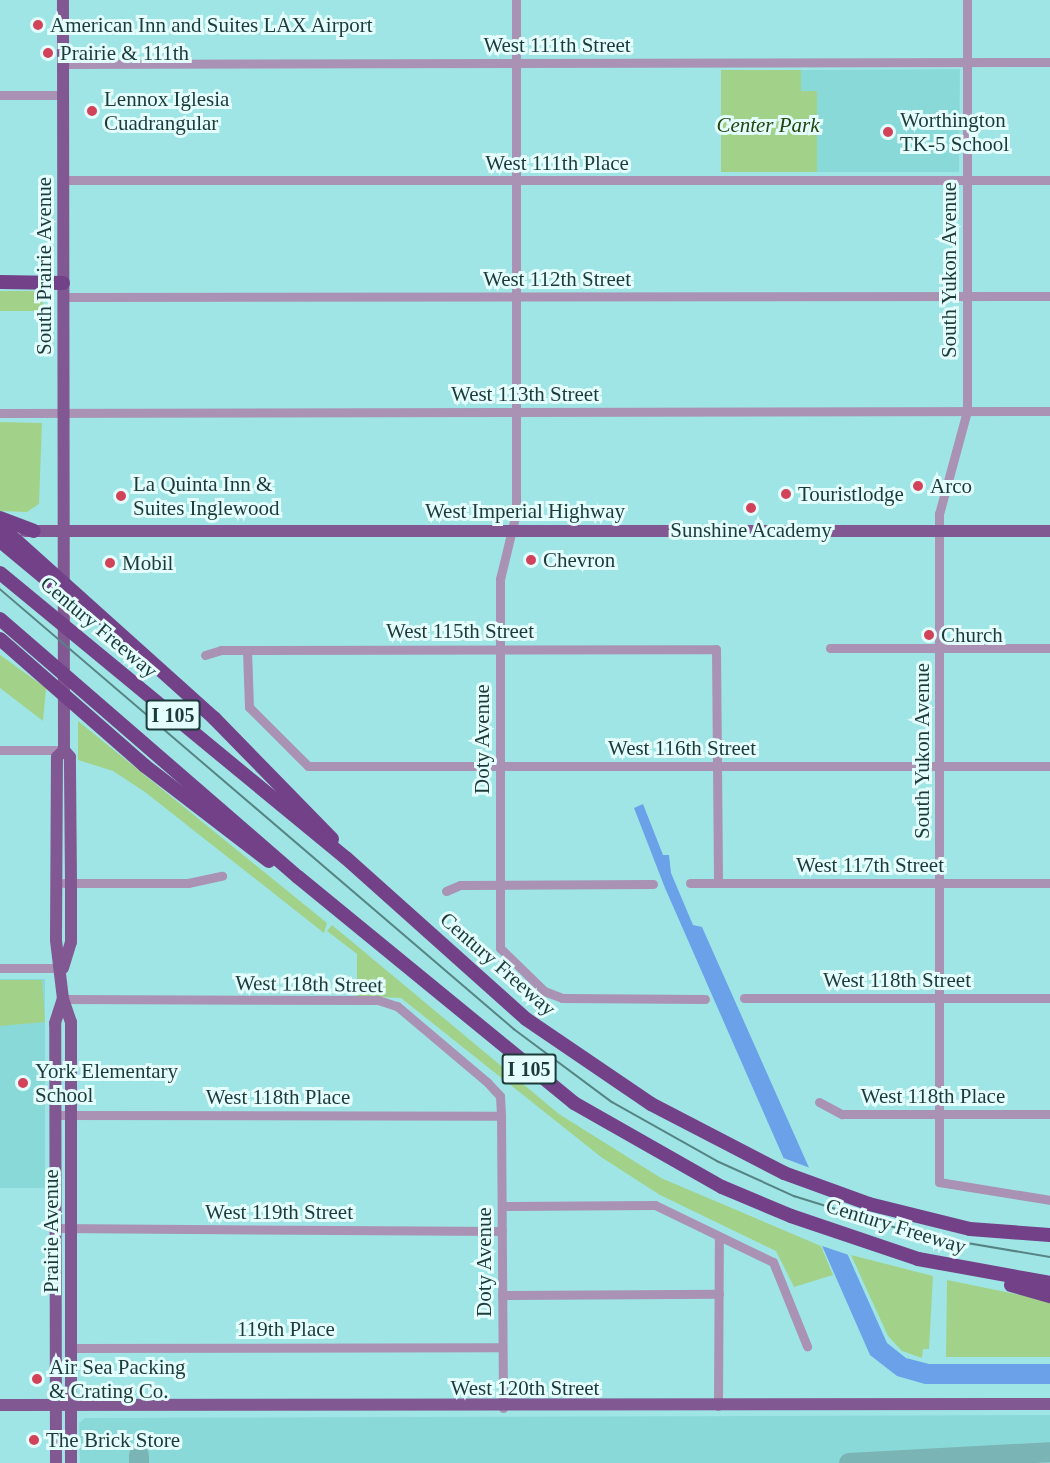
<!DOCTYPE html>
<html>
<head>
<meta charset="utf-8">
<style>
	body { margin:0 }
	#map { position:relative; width:1050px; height:1463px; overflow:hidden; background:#a0e5e5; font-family:Georgia,serif }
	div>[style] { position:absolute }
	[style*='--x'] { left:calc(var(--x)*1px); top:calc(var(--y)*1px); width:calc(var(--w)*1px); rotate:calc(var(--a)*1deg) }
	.built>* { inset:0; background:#8ad9d9; transform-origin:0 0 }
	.green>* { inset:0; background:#a2d289 }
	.water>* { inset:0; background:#6aa1e9 }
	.pier>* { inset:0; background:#a0e5e5 }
	.taxiway>* { height:20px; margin:-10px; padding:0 10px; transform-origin:10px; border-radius:10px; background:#7bb4b4 }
	.minor>* { height:9px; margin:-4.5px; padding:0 4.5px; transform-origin:4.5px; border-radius:4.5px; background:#a992b3 }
	.major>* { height:12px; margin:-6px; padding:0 6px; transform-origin:6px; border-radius:6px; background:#825893 }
	.highway>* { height:14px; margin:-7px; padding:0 7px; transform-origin:7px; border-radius:7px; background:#734187 }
	.tram>* { height:1.5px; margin:-0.75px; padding:0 0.75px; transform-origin:0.75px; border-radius:0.75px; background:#568484 }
	.dots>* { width:16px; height:16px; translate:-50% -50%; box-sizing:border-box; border:3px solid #e3fefd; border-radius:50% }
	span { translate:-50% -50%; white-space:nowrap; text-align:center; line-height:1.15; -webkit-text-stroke:6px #e3fefd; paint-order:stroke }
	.shield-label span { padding:2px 4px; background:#e3fefd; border:2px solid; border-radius:4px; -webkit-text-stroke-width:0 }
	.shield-label { font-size:20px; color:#1d3a3a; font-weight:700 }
	.poi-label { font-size:21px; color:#1d3a3a }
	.left { translate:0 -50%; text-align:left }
	.street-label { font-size:21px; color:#1d3a3a }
	.park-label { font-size:21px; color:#24450d; font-style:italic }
</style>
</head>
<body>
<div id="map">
	<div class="built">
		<div style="clip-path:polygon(960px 69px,959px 172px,817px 172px,817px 92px,801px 91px,801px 70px)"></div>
		<div style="left:0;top:979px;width:45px;height:209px"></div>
		<div style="clip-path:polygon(1050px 1415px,1050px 1463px,80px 1463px,79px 1423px,85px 1418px)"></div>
	</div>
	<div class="green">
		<div style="clip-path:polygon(721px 70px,801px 70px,801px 91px,817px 91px,817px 172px,721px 172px)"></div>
		<div style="clip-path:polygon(0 291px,37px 291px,47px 311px,0 311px)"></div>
		<div style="clip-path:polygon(0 422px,42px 423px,39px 504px,27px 512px,0 511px)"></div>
		<div style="clip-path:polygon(0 655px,46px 688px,43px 721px,0 688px)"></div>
		<div style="clip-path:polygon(78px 721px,327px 923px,324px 933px,145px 792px,113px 771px,78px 760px)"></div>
		<div style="clip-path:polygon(332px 925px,559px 1114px,661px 1178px,821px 1246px,833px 1275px,794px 1287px,776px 1251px,660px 1195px,601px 1157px,401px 998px,357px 996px,357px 954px,327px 931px)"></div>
		<div style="clip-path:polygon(0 980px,42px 980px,45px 1022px,0 1026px)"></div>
		<div style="clip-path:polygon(851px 1255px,933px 1276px,929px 1349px,923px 1349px,922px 1358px,902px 1351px,888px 1336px)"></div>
		<div style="clip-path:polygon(947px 1280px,1050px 1301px,1050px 1357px,946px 1357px)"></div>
	</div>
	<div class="water">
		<div style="clip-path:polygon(643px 804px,663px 855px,669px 855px,671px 873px,693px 925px,702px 927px,887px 1343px,906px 1358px,929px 1364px,1050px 1364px,1050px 1384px,925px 1384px,897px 1376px,870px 1355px,665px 888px,634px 808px)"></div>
	</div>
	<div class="pier">
		<div style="clip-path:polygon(781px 1157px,810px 1168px,849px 1255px,819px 1245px)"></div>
	</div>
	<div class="taxiway">
		<div style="--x:139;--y:1455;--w:8;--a:90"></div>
		<div style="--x:849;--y:1463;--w:201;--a:-3.1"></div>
	</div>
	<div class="minor">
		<div style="--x:516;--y:0;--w:513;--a:90"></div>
		<div style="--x:516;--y:513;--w:68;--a:103.6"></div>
		<div style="--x:500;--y:579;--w:369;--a:90"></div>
		<div style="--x:500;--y:948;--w:62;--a:44.3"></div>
		<div style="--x:544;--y:991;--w:19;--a:21"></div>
		<div style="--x:562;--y:998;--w:143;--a:0.4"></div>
		<div style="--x:967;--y:0;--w:411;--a:90"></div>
		<div style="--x:967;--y:411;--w:107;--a:105.2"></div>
		<div style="--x:939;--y:514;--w:668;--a:90"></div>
		<div style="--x:939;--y:1182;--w:112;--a:9.2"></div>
		<div style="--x:63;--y:64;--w:987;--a:-0.12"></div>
		<div style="--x:0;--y:95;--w:63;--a:0"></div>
		<div style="--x:63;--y:180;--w:987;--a:0"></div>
		<div style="--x:63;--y:297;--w:987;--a:-0.06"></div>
		<div style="--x:0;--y:413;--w:1050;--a:-0.11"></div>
		<div style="--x:830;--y:648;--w:220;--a:0"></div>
		<div style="--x:247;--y:650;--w:57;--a:88"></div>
		<div style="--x:249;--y:707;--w:83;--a:45"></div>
		<div style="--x:308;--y:766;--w:742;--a:0"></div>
		<div style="--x:205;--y:655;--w:17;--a:-17"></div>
		<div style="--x:221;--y:650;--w:495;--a:-0.1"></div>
		<div style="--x:716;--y:649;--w:234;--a:89.5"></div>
		<div style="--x:0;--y:750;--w:64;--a:0"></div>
		<div style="--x:64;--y:883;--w:124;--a:0"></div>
		<div style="--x:188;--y:883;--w:35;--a:-12"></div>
		<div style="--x:690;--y:883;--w:360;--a:0"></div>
		<div style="--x:446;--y:891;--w:15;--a:-23"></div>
		<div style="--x:460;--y:885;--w:193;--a:-0.3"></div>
		<div style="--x:0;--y:968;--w:63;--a:0"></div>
		<div style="--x:744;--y:998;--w:306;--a:0"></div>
		<div style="--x:63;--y:999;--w:315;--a:0.2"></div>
		<div style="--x:378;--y:1000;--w:20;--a:18"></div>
		<div style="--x:397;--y:1006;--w:118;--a:40.2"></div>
		<div style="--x:487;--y:1082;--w:19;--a:47"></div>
		<div style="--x:500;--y:1096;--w:20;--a:87"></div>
		<div style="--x:501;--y:1116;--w:292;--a:89.6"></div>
		<div style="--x:819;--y:1102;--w:26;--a:28"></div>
		<div style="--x:842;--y:1114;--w:208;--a:0"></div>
		<div style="--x:55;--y:1115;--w:446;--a:0.1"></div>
		<div style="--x:502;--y:1206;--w:153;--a:-0.4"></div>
		<div style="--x:655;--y:1205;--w:131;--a:25.8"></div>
		<div style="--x:773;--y:1262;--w:91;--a:68"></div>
		<div style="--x:55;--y:1228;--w:447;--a:0.4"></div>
		<div style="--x:502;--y:1295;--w:217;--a:-0.3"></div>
		<div style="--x:70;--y:1348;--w:432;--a:-0.1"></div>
		<div style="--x:718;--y:1406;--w:168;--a:-89.7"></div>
	</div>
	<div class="major">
		<div style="--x:25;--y:531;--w:1025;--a:0"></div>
		<div style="--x:63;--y:968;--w:27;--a:-73"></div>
		<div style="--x:71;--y:942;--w:59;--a:-90"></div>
		<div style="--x:71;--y:883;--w:126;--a:-90.5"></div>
		<div style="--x:70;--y:757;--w:9;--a:-131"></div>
		<div style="--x:64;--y:750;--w:750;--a:-90.08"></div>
		<div style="--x:63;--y:999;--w:24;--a:71"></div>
		<div style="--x:71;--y:1022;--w:441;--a:90"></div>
		<div style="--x:0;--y:1405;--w:1050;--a:-0.05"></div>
		<div style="--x:56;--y:1463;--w:440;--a:-90.1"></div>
		<div style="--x:55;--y:1023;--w:25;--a:-72"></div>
		<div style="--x:63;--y:999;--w:59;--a:-96.8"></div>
		<div style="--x:56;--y:940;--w:183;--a:-89.7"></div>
		<div style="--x:57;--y:757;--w:10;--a:-45"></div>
	</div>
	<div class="highway">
		<div style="--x:0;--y:282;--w:63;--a:0.9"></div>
		<div style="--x:0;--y:518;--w:36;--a:21"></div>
		<div style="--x:0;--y:526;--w:288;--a:41.9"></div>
		<div style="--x:214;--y:718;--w:169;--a:45.7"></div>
		<div style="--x:0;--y:541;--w:77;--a:39.7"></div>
		<div style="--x:0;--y:573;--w:448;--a:39.5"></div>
		<div style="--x:346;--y:858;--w:241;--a:41.8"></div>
		<div style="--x:526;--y:1019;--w:151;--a:34.2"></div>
		<div style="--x:651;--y:1104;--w:150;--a:27.4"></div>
		<div style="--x:784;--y:1173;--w:90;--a:20"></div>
		<div style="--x:869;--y:1204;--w:104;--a:13.9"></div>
		<div style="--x:970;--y:1229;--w:80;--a:4.3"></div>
		<div style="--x:0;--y:619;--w:394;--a:40.9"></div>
		<div style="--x:298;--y:877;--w:357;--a:39.3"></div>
		<div style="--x:574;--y:1103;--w:170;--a:29.6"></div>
		<div style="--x:722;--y:1187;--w:75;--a:22.8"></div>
		<div style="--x:791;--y:1216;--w:134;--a:18.7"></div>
		<div style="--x:918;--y:1259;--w:134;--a:10.3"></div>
		<div style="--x:0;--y:639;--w:193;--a:41.2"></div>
		<div style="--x:145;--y:766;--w:156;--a:37.5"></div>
		<div style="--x:1011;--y:1285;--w:41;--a:15.8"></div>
	</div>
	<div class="tram">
		<div style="--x:0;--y:589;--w:677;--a:40.56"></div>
		<div style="--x:514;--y:1029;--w:122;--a:36.7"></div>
		<div style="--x:612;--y:1102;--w:120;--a:29.3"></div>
		<div style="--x:717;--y:1161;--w:85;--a:24.4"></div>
		<div style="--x:794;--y:1196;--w:132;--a:17.2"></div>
		<div style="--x:920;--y:1235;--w:132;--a:9.6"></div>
	</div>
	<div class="dots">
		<div style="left:38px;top:25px;background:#d24259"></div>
		<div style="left:48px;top:53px;background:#d24259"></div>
		<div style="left:92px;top:111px;background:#d24259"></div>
		<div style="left:888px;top:132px;background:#d24259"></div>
		<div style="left:918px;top:486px;background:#d24259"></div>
		<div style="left:786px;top:494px;background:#d24259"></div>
		<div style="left:121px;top:496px;background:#d24259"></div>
		<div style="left:751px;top:508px;background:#d24259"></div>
		<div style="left:531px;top:560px;background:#d24259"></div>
		<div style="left:110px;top:563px;background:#d24259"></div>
		<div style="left:929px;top:635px;background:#d24259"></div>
		<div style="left:23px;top:1083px;background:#d24259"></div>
		<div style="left:37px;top:1379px;background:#d24259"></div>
		<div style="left:34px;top:1440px;background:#d24259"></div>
	</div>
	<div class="shield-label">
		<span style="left:173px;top:715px">I 105</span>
		<span style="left:529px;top:1069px">I 105</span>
	</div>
	<div class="poi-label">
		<span class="left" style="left:50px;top:25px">American Inn and Suites LAX Airport</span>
		<span class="left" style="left:60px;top:53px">Prairie &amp; 111th</span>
		<span class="left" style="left:104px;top:111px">Lennox Iglesia<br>Cuadrangular</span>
		<span class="left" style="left:900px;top:132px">Worthington<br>TK-5 School</span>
		<span class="left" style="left:133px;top:496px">La Quinta Inn &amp;<br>Suites Inglewood</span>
		<span class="left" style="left:930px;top:486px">Arco</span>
		<span class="left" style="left:798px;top:494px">Touristlodge</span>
		<span style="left:751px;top:530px">Sunshine Academy</span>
		<span class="left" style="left:543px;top:560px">Chevron</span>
		<span class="left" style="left:122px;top:563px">Mobil</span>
		<span class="left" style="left:941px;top:635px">Church</span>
		<span class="left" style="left:35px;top:1083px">York Elementary<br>School</span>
		<span class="left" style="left:49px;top:1379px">Air Sea Packing<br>&amp; Crating Co.</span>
		<span class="left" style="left:46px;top:1440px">The Brick Store</span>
	</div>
	<div class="street-label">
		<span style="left:557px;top:45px">West 111th Street</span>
		<span style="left:557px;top:163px">West 111th Place</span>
		<span style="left:44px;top:266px;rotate:-90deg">South Prairie Avenue</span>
		<span style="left:949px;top:270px;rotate:-90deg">South Yukon Avenue</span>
		<span style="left:557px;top:279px">West 112th Street</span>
		<span style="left:525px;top:394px">West 113th Street</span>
		<span style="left:525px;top:511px">West Imperial Highway</span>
		<span style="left:99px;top:627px;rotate:40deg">Century Freeway</span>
		<span style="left:460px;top:631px">West 115th Street</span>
		<span style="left:482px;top:739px;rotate:-90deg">Doty Avenue</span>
		<span style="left:682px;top:748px">West 116th Street</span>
		<span style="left:922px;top:751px;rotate:-90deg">South Yukon Avenue</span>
		<span style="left:870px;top:865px">West 117th Street</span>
		<span style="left:498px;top:964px;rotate:41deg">Century Freeway</span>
		<span style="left:897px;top:980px">West 118th Street</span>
		<span style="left:309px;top:984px;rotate:1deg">West 118th Street</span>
		<span style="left:933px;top:1096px">West 118th Place</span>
		<span style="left:278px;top:1097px">West 118th Place</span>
		<span style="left:279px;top:1212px">West 119th Street</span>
		<span style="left:896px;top:1226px;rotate:17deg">Century Freeway</span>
		<span style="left:51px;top:1231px;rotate:-90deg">Prairie Avenue</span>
		<span style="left:484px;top:1262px;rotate:-90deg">Doty Avenue</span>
		<span style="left:286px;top:1329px">119th Place</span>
		<span style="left:525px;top:1388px">West 120th Street</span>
	</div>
	<div class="park-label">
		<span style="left:768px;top:125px">Center Park</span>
	</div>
</div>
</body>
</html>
